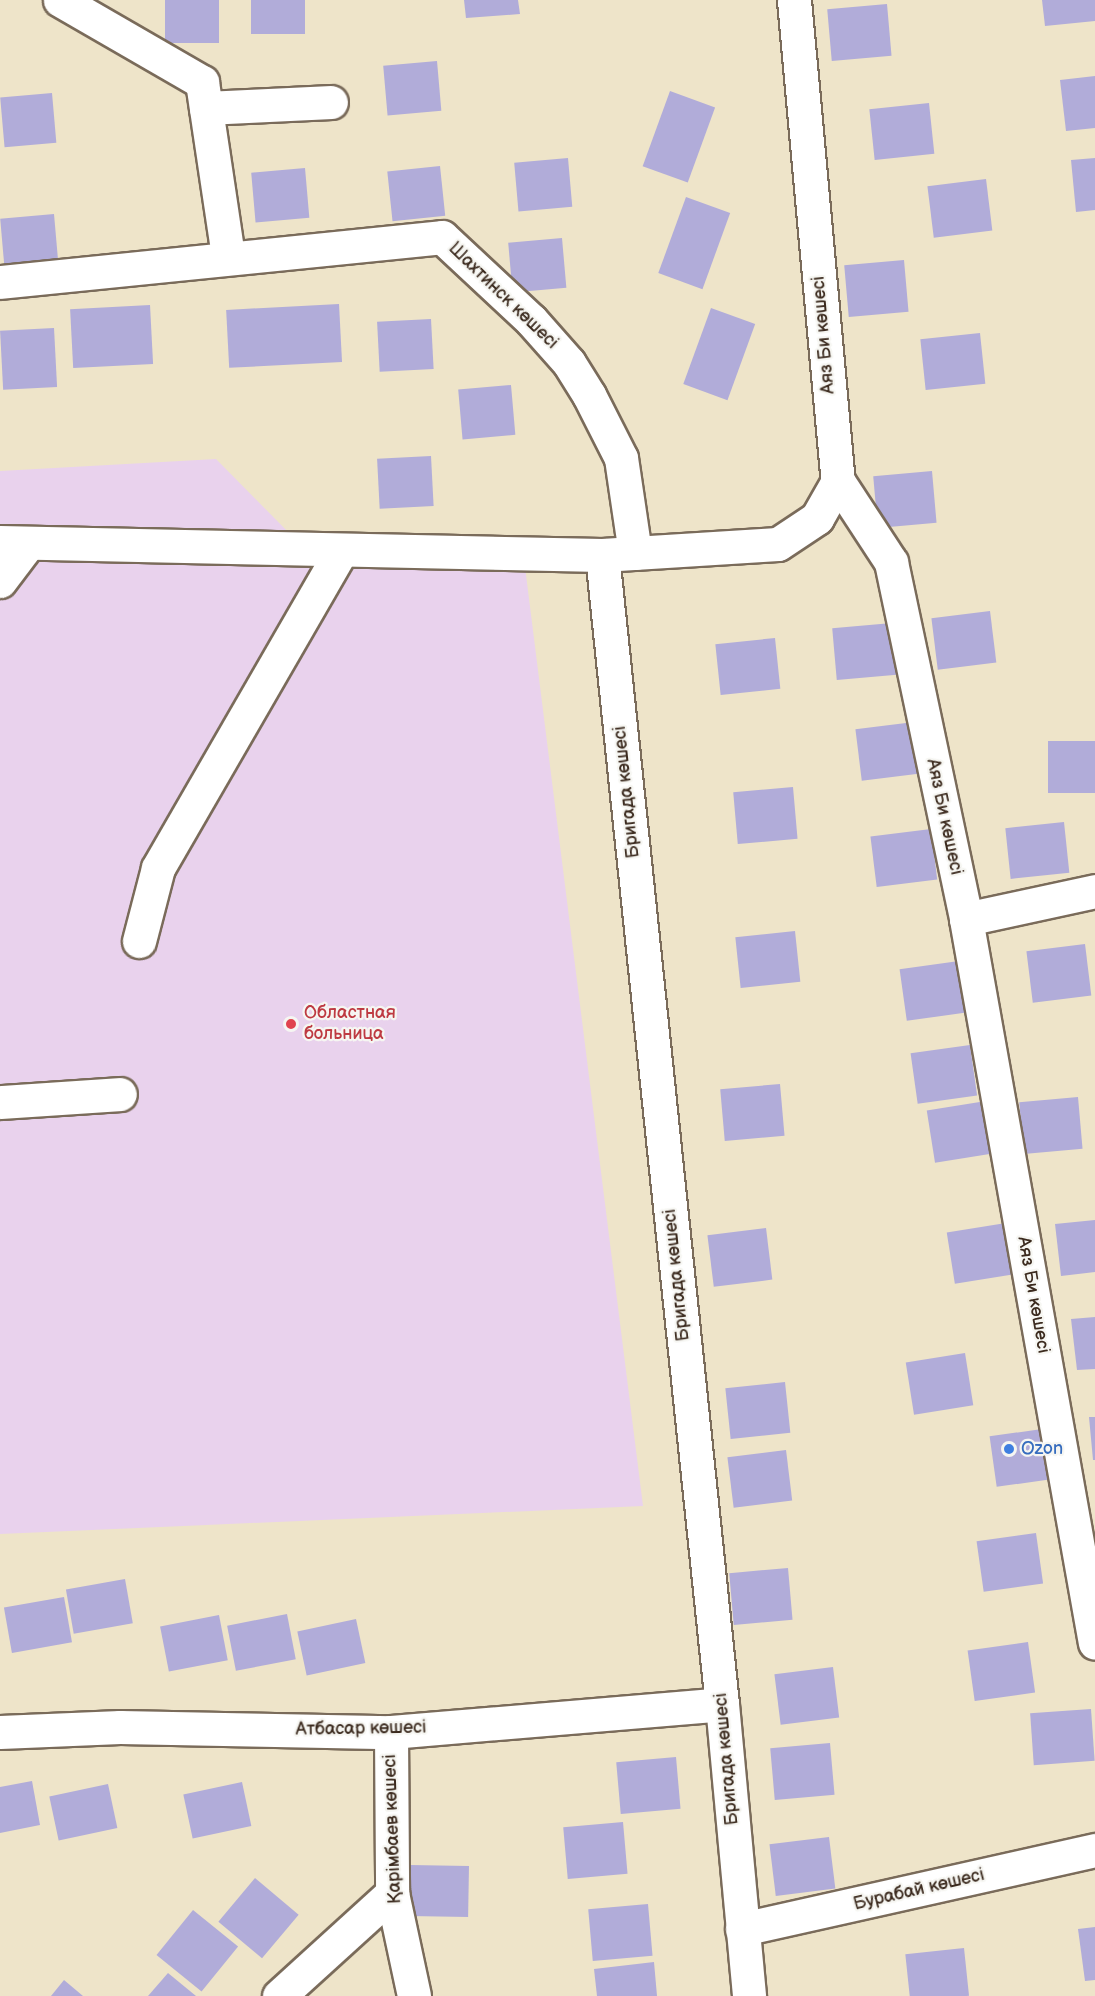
<!DOCTYPE html>
<html>
<head>
<meta charset="utf-8">
<style>
	body { margin:0 }
	#map { position:relative; width:1095px; height:1996px; overflow:hidden; background:#eee4c9; font-family:"Balsamiq Sans",sans-serif }
	div>[style] { position:absolute }
	[style*='--x'] { left:calc(var(--x)*1px); top:calc(var(--y)*1px); width:calc(var(--w)*1px); rotate:calc(var(--a)*1deg) }
	.built>* { inset:0; background:#e9d2ed }
	.building>* { inset:0; background:#b1acd9; transform-origin:0 0 }
	.roads { filter:drop-shadow(2px 0 #7a6b5a) drop-shadow(-2px 0 #7a6b5a) drop-shadow(0 2px #7a6b5a) drop-shadow(0 -2px #7a6b5a) }
	.minor>* { height:33px; margin:-16.5px; padding:0 16.5px; transform-origin:16.5px; border-radius:16.5px; background:#fff }
	.dots>* { width:16px; height:16px; translate:-50% -50%; box-sizing:border-box; border:3px solid #f6f6f2; border-radius:50% }
	span { translate:-50% -50%; white-space:nowrap; text-align:center; line-height:1.15; -webkit-text-stroke:4.5px #f6f6f2; paint-order:stroke }
	.street-label { font-size:18px; color:#3b2a1e }
	.health-label { font-size:18px; color:#be3a42 }
	.left { translate:0 -50%; text-align:left }
	.shop-label { font-size:18px; color:#366cbe }
</style>
</head>
<body>
<div id="map">
	<div class="built">
		<div style="clip-path:polygon(216px 459px,299px 543px,522px 543px,643px 1506px,0 1534px,0 471px)"></div>
	</div>
	<div class="building">
		<div style="left:165px;top:0;width:54px;height:43px"></div>
		<div style="left:251px;top:0;width:54px;height:34px"></div>
		<div style="clip-path:polygon(464px 0,518px 0,520px 14px,466px 18px)"></div>
		<div style="clip-path:polygon(1042px 0,1095px 0,1095px 21px,1045px 26px)"></div>
		<div style="left:887px;top:4px;width:52px;height:60px;rotate:85deg"></div>
		<div style="left:437px;top:61px;width:50px;height:54px;rotate:85deg"></div>
		<div style="clip-path:polygon(1095px 76px,1095px 128px,1066px 131px,1060px 80px)"></div>
		<div style="left:670px;top:91px;width:48px;height:80px;rotate:20deg"></div>
		<div style="left:52px;top:93px;width:50px;height:52px;rotate:85deg"></div>
		<div style="left:929px;top:103px;width:51px;height:60px;rotate:84deg"></div>
		<div style="left:568px;top:158px;width:49px;height:54px;rotate:85deg"></div>
		<div style="clip-path:polygon(1095px 158px,1095px 210px,1076px 212px,1071px 160px)"></div>
		<div style="left:440px;top:166px;width:50px;height:53px;rotate:84deg"></div>
		<div style="left:305px;top:168px;width:50px;height:54px;rotate:85deg"></div>
		<div style="left:986px;top:179px;width:52px;height:59px;rotate:83deg"></div>
		<div style="left:686px;top:197px;width:47px;height:81px;rotate:20deg"></div>
		<div style="left:54px;top:214px;width:50px;height:54px;rotate:85deg"></div>
		<div style="left:562px;top:238px;width:50px;height:54px;rotate:85deg"></div>
		<div style="left:904px;top:260px;width:52px;height:60px;rotate:85deg"></div>
		<div style="left:339px;top:304px;width:58px;height:113px;rotate:87deg"></div>
		<div style="left:150px;top:305px;width:59px;height:80px;rotate:87deg"></div>
		<div style="left:711px;top:308px;width:47px;height:81px;rotate:20deg"></div>
		<div style="left:431px;top:319px;width:50px;height:54px;rotate:87deg"></div>
		<div style="left:54px;top:328px;width:59px;height:54px;rotate:87deg"></div>
		<div style="left:980px;top:333px;width:51px;height:60px;rotate:84deg"></div>
		<div style="left:511px;top:385px;width:50px;height:53px;rotate:85deg"></div>
		<div style="left:431px;top:456px;width:50px;height:54px;rotate:87deg"></div>
		<div style="left:932px;top:471px;width:52px;height:59px;rotate:85deg"></div>
		<div style="left:990px;top:611px;width:52px;height:59px;rotate:83deg"></div>
		<div style="left:892px;top:623px;width:52px;height:60px;rotate:85deg"></div>
		<div style="left:775px;top:638px;width:51px;height:60px;rotate:84deg"></div>
		<div style="left:914px;top:722px;width:52px;height:59px;rotate:83deg"></div>
		<div style="left:1095px;top:741px;width:52px;height:47px;rotate:90deg"></div>
		<div style="left:793px;top:787px;width:52px;height:60px;rotate:85deg"></div>
		<div style="left:1064px;top:822px;width:51px;height:59px;rotate:84deg"></div>
		<div style="left:931px;top:829px;width:51px;height:61px;rotate:83deg"></div>
		<div style="left:795px;top:931px;width:51px;height:60px;rotate:84deg"></div>
		<div style="left:1085px;top:944px;width:52px;height:59px;rotate:83deg"></div>
		<div style="left:959px;top:961px;width:52px;height:60px;rotate:82deg"></div>
		<div style="left:970px;top:1045px;width:51px;height:60px;rotate:82deg"></div>
		<div style="left:780px;top:1084px;width:52px;height:60px;rotate:85deg"></div>
		<div style="left:1078px;top:1097px;width:52px;height:59px;rotate:85deg"></div>
		<div style="left:986px;top:1101px;width:53px;height:60px;rotate:81deg"></div>
		<div style="clip-path:polygon(1095px 1220px,1095px 1272px,1061px 1276px,1055px 1224px)"></div>
		<div style="left:1006px;top:1223px;width:52px;height:60px;rotate:81deg"></div>
		<div style="left:766px;top:1228px;width:52px;height:59px;rotate:83deg"></div>
		<div style="clip-path:polygon(1095px 1317px,1095px 1369px,1077px 1370px,1071px 1319px)"></div>
		<div style="left:965px;top:1353px;width:53px;height:60px;rotate:81deg"></div>
		<div style="left:785px;top:1382px;width:51px;height:60px;rotate:84deg"></div>
		<div style="clip-path:polygon(1089px 1417px,1095px 1417px,1095px 1460px,1093px 1460px)"></div>
		<div style="left:1049px;top:1428px;width:51px;height:60px;rotate:82deg"></div>
		<div style="left:786px;top:1450px;width:51px;height:59px;rotate:83deg"></div>
		<div style="left:1036px;top:1533px;width:51px;height:60px;rotate:82deg"></div>
		<div style="left:788px;top:1568px;width:52px;height:59px;rotate:85deg"></div>
		<div style="left:125px;top:1579px;width:45px;height:60px;rotate:80deg"></div>
		<div style="left:64px;top:1597px;width:46px;height:61px;rotate:80deg"></div>
		<div style="left:287px;top:1614px;width:46px;height:61px;rotate:79deg"></div>
		<div style="left:219px;top:1615px;width:46px;height:60px;rotate:79deg"></div>
		<div style="left:356px;top:1619px;width:45px;height:60px;rotate:78deg"></div>
		<div style="left:1028px;top:1642px;width:51px;height:61px;rotate:82deg"></div>
		<div style="left:833px;top:1667px;width:51px;height:59px;rotate:83deg"></div>
		<div style="left:1091px;top:1709px;width:52px;height:61px;rotate:86deg"></div>
		<div style="left:830px;top:1743px;width:52px;height:60px;rotate:85deg"></div>
		<div style="left:676px;top:1757px;width:52px;height:60px;rotate:85deg"></div>
		<div style="clip-path:polygon(32px 1781px,40px 1825px,0 1833px,0 1787px)"></div>
		<div style="left:242px;top:1782px;width:45px;height:60px;rotate:78deg"></div>
		<div style="left:108px;top:1784px;width:45px;height:60px;rotate:78deg"></div>
		<div style="left:623px;top:1822px;width:52px;height:60px;rotate:85deg"></div>
		<div style="left:829px;top:1837px;width:52px;height:60px;rotate:83deg"></div>
		<div style="left:410px;top:1865px;width:59px;height:51px;rotate:1deg"></div>
		<div style="left:255px;top:1878px;width:57px;height:57px;rotate:40deg"></div>
		<div style="left:648px;top:1904px;width:52px;height:60px;rotate:85deg"></div>
		<div style="left:193px;top:1910px;width:58px;height:58px;rotate:39deg"></div>
		<div style="clip-path:polygon(1095px 1927px,1095px 1980px,1085px 1981px,1078px 1929px)"></div>
		<div style="left:964px;top:1948px;width:48px;height:59px;rotate:84deg"></div>
		<div style="clip-path:polygon(654px 1962px,657px 1996px,597px 1996px,594px 1969px)"></div>
		<div style="clip-path:polygon(168px 1973px,196px 1996px,148px 1996px)"></div>
		<div style="clip-path:polygon(64px 1980px,83px 1996px,51px 1996px)"></div>
	</div>
	<div class="roads">
		<div class="minor">
			<div style="--x:60;--y:0;--w:164;--a:30"></div>
			<div style="--x:202;--y:82;--w:177;--a:81.5"></div>
			<div style="--x:794;--y:0;--w:483;--a:84.8"></div>
			<div style="--x:838;--y:481;--w:97;--a:56.8"></div>
			<div style="--x:891;--y:562;--w:365;--a:78.1"></div>
			<div style="--x:966;--y:919;--w:735;--a:79.9"></div>
			<div style="--x:206;--y:108;--w:125;--a:-2.7"></div>
			<div style="--x:0;--y:282;--w:444;--a:-5.8"></div>
			<div style="--x:442;--y:237;--w:122;--a:43"></div>
			<div style="--x:531;--y:320;--w:57;--a:48.5"></div>
			<div style="--x:569;--y:363;--w:38;--a:58"></div>
			<div style="--x:589;--y:395;--w:71;--a:63.1"></div>
			<div style="--x:621;--y:458;--w:96;--a:81.6"></div>
			<div style="--x:0;--y:542;--w:602;--a:1.24"></div>
			<div style="--x:602;--y:555;--w:176;--a:-3.6"></div>
			<div style="--x:778;--y:544;--w:47;--a:-33.7"></div>
			<div style="--x:817;--y:518;--w:43;--a:-60.4"></div>
			<div style="--x:602;--y:555;--w:1155;--a:84.04"></div>
			<div style="--x:722;--y:1704;--w:293;--a:84.7"></div>
			<div style="--x:0;--y:581;--w:46;--a:-52.9"></div>
			<div style="--x:966;--y:919;--w:132;--a:-12.2"></div>
			<div style="--x:139;--y:941;--w:75;--a:-75.4"></div>
			<div style="--x:158;--y:868;--w:366;--a:-60"></div>
			<div style="--x:0;--y:1102;--w:120;--a:-3.8"></div>
			<div style="--x:0;--y:1732;--w:120;--a:-2.4"></div>
			<div style="--x:120;--y:1727;--w:271;--a:1.1"></div>
			<div style="--x:391;--y:1732;--w:332;--a:-4.8"></div>
			<div style="--x:391;--y:1732;--w:161;--a:89.6"></div>
			<div style="--x:392;--y:1893;--w:105;--a:77.9"></div>
			<div style="--x:742;--y:1929;--w:362;--a:-12.6"></div>
			<div style="--x:279;--y:1996;--w:153;--a:-42.3"></div>
		</div>
	</div>
	<div class="dots">
		<div style="left:291px;top:1024px;background:#e0444e"></div>
		<div style="left:1009px;top:1449px;background:#3f7fe0"></div>
	</div>
	<div class="street-label">
		<span style="left:503px;top:296px;rotate:44deg">Шахтинск көшесі</span>
		<span style="left:824px;top:335px;rotate:-95deg">Аяз Би көшесі</span>
		<span style="left:627px;top:792px;rotate:-96deg">Бригада көшесі</span>
		<span style="left:944px;top:817px;rotate:78deg">Аяз Би көшесі</span>
		<span style="left:677px;top:1275px;rotate:-96deg">Бригада көшесі</span>
		<span style="left:1033px;top:1295px;rotate:80deg">Аяз Би көшесі</span>
		<span style="left:361px;top:1729px;rotate:-1deg">Атбасар көшесі</span>
		<span style="left:727px;top:1759px;rotate:-95deg">Бригада көшесі</span>
		<span style="left:393px;top:1829px;rotate:-92deg">Қарімбаев көшесі</span>
		<span style="left:919px;top:1890px;rotate:-13deg">Бурабай көшесі</span>
	</div>
	<div class="health-label">
		<span class="left" style="left:304px;top:1024px">Областная<br>больница</span>
	</div>
	<div class="shop-label">
		<span class="left" style="left:1021px;top:1449px">Ozon</span>
	</div>
</div>
</body>
</html>
